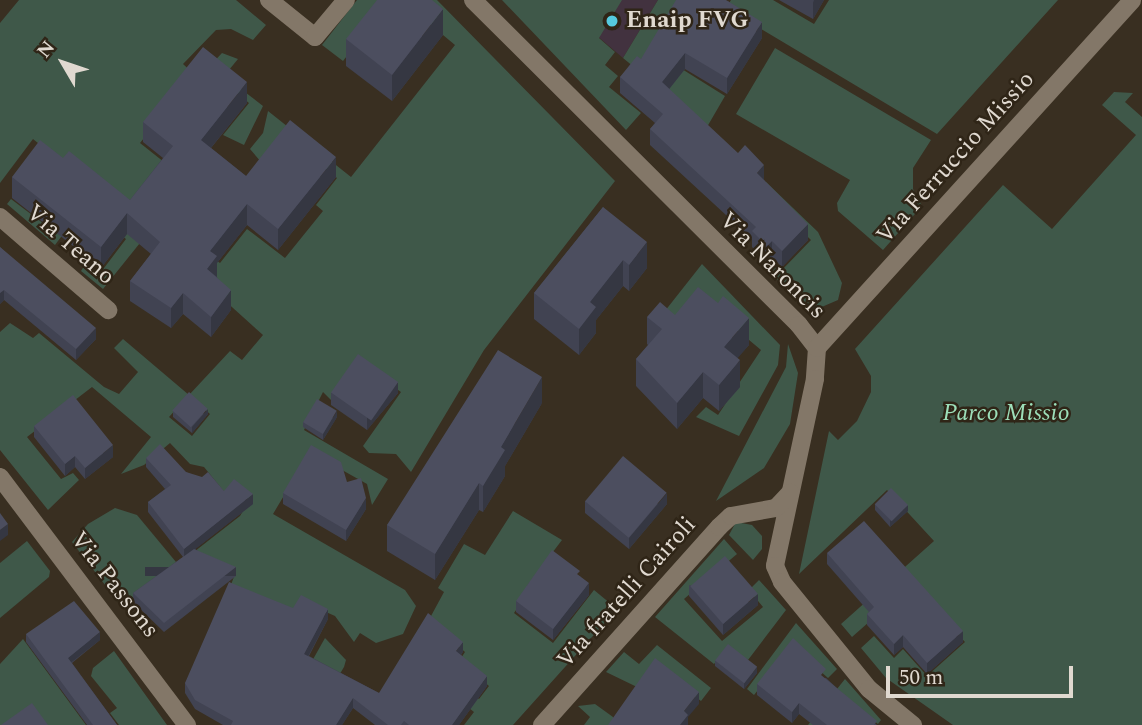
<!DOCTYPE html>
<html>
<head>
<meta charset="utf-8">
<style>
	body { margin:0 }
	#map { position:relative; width:1142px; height:725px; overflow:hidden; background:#392f21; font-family:Spectral,serif }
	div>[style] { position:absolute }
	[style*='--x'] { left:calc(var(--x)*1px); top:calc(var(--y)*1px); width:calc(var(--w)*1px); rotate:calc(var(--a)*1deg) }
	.education>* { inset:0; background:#42323f }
	.green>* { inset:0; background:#3f5849 }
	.minor>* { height:18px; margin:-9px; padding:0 9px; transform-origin:9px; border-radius:9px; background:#837768 }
	.wall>* { inset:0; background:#414352 }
	.shaded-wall>* { inset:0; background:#353742; transform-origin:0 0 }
	.building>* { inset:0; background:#4c4e5f; transform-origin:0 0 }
	.dots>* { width:19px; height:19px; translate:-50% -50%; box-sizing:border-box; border:4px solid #2f2517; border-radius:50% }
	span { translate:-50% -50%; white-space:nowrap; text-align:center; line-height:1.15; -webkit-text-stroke:5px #2f2517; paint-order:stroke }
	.poi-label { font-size:24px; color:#e0d9d0; font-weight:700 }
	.left { translate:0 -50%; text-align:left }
	.street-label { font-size:24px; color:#e0d9d0 }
	.park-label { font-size:24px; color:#9ddfb9; font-style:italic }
	.north { position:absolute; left:28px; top:28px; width:70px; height:70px; -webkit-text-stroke:5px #2f2517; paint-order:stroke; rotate:309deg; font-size:19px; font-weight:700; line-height:28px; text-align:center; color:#e0d9d0 }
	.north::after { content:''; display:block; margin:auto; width:24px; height:32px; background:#e0d9d0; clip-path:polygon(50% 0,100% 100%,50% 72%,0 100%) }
	.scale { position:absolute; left:886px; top:666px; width:187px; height:32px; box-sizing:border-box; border:4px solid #e0d9d0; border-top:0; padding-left:9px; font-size:21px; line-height:24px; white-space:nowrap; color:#e0d9d0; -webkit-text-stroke:5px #2f2517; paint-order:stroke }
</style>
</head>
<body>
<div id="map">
	<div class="education">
		<div style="clip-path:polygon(555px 0,658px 0,623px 58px)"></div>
	</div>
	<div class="green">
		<div style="clip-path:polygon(19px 0,236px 0,266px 25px,253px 40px,231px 29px,216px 30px,183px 64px,195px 75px,140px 143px,169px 166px,148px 233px,103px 289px,81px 271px,86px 263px,101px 272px,126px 239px,98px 217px,87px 183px,33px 139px,0 183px,0 23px)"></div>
		<div style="clip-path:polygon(357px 0,391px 0,343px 61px,322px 45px)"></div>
		<div style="clip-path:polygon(evenodd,401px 0,437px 0,615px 181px,484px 350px,411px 472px,396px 454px,369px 453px,363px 446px,401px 392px,358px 363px,331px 400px,323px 392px,304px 430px,388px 479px,372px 505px,367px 484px,310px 452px,273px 514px,405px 590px,416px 606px,403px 634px,376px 643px,360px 633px,354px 642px,335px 616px,299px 600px,291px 615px,229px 590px,235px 574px,190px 555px,240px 516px,250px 499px,226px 494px,204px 467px,190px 464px,170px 443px,144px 465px,121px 474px,151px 437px,92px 387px,27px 437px,61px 479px,73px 473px,79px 480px,48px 510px,0 450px,0 332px,10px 323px,33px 338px,39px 333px,104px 387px,119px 394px,138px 372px,114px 348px,123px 339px,189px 395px,230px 351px,242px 360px,263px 335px,181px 261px,194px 244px,220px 263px,247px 229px,285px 258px,323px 211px,316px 205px,337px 178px,290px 139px,261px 162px,250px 149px,263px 133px,268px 111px,351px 177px,455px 45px,401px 0,189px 395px,210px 414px,192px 436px,169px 417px,189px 395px)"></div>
		<div style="clip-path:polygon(502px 0,622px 0,599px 38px,615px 52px,605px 65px,618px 76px,609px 87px,641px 113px,626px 130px)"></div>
		<div style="clip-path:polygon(658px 0,679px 0,650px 49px,725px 96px,707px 127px,623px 58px)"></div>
		<div style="clip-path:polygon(731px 0,773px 0,814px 24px,829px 0,1058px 0,937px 134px,726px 8px)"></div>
		<div style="clip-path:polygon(775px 48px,931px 140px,913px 168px,913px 189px,922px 206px,883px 250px,838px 211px,837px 203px,850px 180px,736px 114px)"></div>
		<div style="clip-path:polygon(222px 53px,238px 59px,224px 76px,263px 106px,244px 145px,223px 135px,249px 103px,207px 69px)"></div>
		<div style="clip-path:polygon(1114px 92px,1133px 93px,1125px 102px,1142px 117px,1142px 725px,953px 725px,886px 678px,861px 648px,874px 636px,894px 658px,903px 649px,927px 676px,965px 642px,912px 584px,852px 637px,841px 624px,934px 541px,887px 490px,799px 574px,829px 431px,838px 440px,857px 421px,871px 392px,871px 376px,855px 349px,1003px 185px,1052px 229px,1136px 135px,1102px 105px)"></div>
		<div style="clip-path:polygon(766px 182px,818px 232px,842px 283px,838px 300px,810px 312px,765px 268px,771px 262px,781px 271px,811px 240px,759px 189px)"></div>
		<div style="clip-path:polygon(74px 192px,87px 202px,55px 245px,7px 204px,11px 199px,48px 227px)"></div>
		<div style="clip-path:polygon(702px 264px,780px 345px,778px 365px,739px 436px,696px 417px,706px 407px,718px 415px,761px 350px,724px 319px,679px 331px,661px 316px)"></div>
		<div style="clip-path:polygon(788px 344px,798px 373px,790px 424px,764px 468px,716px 501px,786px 367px)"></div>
		<div style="clip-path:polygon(115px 508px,137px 515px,176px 562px,122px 607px,72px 542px,88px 524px)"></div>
		<div style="clip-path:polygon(513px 511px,562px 540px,527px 586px,530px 590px,514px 613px,553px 643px,594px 590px,617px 609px,513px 725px,464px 725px,474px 712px,437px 683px,445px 673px,479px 699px,489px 686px,459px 661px,465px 652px,438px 628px,431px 616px,444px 592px,438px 588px,464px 544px,485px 555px)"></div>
		<div style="clip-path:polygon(736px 522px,752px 525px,762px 536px,762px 549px,753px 560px,729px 535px)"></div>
		<div style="clip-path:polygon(724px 539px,737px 554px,684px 599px,722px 641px,763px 607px,749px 590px,759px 580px,786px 610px,748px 660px,728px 648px,714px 664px,655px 617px)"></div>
		<div style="clip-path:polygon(27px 541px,50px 571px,49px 577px,0 618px,0 563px)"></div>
		<div style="clip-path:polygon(796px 623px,837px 669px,828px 678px,793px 647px,754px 695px,747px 689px)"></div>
		<div style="clip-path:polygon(325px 638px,346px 660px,344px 667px,338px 677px,276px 725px)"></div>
		<div style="clip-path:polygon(23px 639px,86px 725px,0 725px,0 664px)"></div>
		<div style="clip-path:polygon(657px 645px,711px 688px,701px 701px,655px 666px,637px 687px,606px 672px,624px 652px,639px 664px)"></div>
		<div style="clip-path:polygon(114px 651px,167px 725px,119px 725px,110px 713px,117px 708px,91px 676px,93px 668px)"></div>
		<div style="clip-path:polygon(845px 679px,881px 720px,878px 724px,843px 698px,821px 725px,808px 725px)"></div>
		<div style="clip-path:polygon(595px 704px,613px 717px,615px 725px,584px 725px,590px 717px,578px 706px)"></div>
	</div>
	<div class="minor">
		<div style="--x:269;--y:0;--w:59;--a:38.8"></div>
		<div style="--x:315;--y:37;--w:48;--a:-50"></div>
		<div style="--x:473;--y:0;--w:460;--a:44.9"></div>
		<div style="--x:799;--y:325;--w:29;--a:52"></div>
		<div style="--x:817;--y:348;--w:31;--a:94"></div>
		<div style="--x:815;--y:379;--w:191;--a:102.1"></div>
		<div style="--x:775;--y:566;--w:17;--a:66"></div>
		<div style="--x:782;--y:582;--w:138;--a:50.9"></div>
		<div style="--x:869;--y:689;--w:57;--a:39.3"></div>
		<div style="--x:0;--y:217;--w:143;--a:40.7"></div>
		<div style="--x:817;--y:348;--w:469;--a:-47.8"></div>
		<div style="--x:0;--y:477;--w:311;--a:53"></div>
		<div style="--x:542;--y:725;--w:266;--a:-48.2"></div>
		<div style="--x:719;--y:527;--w:16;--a:-43"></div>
		<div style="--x:731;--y:516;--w:46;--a:-10.1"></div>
		<div style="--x:776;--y:508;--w:21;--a:-47"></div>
	</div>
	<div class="wall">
		<div style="clip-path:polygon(779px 0,824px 0,813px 19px)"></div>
		<div style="clip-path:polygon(728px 1px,762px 38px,727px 94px,685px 69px,669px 89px,764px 180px,808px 240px,782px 267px,772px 257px,767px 262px,752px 247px,752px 239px,650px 145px,650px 129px,655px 123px,620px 93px,620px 77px,641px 59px)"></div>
		<div style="clip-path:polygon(443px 35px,392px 101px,346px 66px,346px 39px)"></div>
		<div style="clip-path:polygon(247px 103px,211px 148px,246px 176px,336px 177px,278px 250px,247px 225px,217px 263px,217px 277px,231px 310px,211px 337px,183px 314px,171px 328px,130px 301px,130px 281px,151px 254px,127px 234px,101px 268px,12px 198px,12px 177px,63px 158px,130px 200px,163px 158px,143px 142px,143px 122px)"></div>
		<div style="clip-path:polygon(603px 207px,647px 268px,629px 291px,623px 286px,596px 320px,596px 333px,579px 355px,534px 319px,534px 293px)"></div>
		<div style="clip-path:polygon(0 247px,96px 339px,76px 360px,4px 300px,0 304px)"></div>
		<div style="clip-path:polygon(675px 315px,749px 345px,737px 358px,740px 387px,719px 411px,703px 398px,677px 429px,636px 386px,636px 359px,648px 345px,647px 344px,647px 317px)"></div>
		<div style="clip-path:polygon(331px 393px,398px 393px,367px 430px,331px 405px)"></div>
		<div style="clip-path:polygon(542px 403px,505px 466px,505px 476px,483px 512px,479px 510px,435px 580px,387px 551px,387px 525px)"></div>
		<div style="clip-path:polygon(173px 411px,208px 414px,192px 433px,173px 417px)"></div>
		<div style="clip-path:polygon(337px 417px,323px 440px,303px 427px,303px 422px)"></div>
		<div style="clip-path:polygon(34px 426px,113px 457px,85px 479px,75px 467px,65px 476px,34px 437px)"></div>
		<div style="clip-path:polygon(146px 458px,186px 472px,224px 491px,253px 504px,195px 549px,236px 576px,164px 632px,133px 602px,133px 593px,183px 557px,148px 512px,148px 502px,165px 489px,146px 467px)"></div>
		<div style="clip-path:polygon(347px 482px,366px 509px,346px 541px,283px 504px,283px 493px)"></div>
		<div style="clip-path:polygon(585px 501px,667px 504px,629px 549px,585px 513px)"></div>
		<div style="clip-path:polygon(875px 504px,908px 511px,890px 527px,875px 510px)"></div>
		<div style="clip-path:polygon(827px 553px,963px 642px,927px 674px,903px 647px,894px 655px,867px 625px,867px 614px,869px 612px,827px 564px)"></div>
		<div style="clip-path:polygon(580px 576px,589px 595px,553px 640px,516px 612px,516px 601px)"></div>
		<div style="clip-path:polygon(689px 585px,758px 605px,723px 635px,689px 596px)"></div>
		<div style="clip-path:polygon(293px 608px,328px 619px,309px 656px,379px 693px,463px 652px,461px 655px,487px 686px,459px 725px,375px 725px,353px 708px,342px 725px,223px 725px,195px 709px,185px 693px,185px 683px)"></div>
		<div style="clip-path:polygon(26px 634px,100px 640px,72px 663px,117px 725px,87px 725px,26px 642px)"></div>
		<div style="clip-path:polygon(715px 660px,757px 673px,744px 689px,715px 666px)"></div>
		<div style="clip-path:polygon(826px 678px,877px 725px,813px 725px,799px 714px,792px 723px,757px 695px,757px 684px)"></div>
	</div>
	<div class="shaded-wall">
		<div style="clip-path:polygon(814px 0,824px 0,813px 19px,813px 3px)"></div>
		<div style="clip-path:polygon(443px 9px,443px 35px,392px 101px,392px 75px)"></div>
		<div style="clip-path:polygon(762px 22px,762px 38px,727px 94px,727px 78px)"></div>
		<div style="clip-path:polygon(685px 53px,685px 69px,662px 98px,662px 82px)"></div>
		<div style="clip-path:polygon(247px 82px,247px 103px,201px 160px,201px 140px)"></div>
		<div style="clip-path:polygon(336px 157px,336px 177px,278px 250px,278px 229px)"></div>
		<div style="clip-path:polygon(764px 165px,764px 182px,757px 173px)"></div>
		<div style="clip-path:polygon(247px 204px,247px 225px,217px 263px,217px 277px,207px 269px,210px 251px)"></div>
		<div style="clip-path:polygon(127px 213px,127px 234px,101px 268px,101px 247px)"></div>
		<div style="clip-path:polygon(808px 224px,808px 240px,782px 267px,782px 251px)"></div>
		<div style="clip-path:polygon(772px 241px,772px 257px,767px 262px,767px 246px)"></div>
		<div style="clip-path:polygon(647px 242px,647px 268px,629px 291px,629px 265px)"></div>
		<div style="clip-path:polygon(623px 260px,623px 286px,596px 320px,596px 333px,579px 355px,579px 329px,590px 302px)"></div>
		<div style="clip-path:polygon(4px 290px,4px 300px,0 304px,0 293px)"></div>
		<div style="clip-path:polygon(231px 290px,231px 310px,211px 337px,211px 317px)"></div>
		<div style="clip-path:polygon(183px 293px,183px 314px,171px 328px,171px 308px)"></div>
		<div style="clip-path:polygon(749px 318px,749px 345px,724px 374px,724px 347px)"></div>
		<div style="clip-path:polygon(96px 328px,96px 339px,76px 360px,76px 349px)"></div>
		<div style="clip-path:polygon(740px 360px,740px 387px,719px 411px,719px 385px)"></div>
		<div style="clip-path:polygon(703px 372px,703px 398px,677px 429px,677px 403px)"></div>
		<div style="clip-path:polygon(542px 377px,542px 403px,505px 466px,505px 476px,483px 512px,483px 486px,501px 447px)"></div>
		<div style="clip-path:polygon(398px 382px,398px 393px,367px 430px,367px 418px)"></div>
		<div style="clip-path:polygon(208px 409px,208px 414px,192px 433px,192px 427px)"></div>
		<div style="clip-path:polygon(337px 411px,337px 417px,323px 440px,323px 434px)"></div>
		<div style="clip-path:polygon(113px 445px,113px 457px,85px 479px,85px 468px)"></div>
		<div style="clip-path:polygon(75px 456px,75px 467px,65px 476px,65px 464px)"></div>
		<div style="clip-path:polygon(479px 483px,479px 510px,435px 580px,435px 554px)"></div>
		<div style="clip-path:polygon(667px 493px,667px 504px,629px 549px,629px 538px)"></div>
		<div style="clip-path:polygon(253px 494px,253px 504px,184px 558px,184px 549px)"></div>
		<div style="clip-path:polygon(366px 498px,366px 509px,346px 541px,346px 530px)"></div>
		<div style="clip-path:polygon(908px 505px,908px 511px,890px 527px,890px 521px)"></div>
		<div style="clip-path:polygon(8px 524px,8px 535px,0 541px,0 530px)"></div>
		<div style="left:236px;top:567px;width:9px;height:91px;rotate:90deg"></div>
		<div style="clip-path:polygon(589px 583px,589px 595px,553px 640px,553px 629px)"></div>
		<div style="clip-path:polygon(758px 594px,758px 605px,723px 635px,723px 624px)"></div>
		<div style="clip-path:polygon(328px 609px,328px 619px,304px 664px,304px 654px)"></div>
		<div style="clip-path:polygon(963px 631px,963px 642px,927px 674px,927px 663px)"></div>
		<div style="clip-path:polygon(100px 632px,100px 640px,68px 665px,68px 658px)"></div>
		<div style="clip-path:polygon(903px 635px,903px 647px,894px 655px,894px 644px)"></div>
		<div style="clip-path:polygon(463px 642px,463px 652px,456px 661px,456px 651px)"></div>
		<div style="clip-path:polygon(757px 667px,757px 673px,744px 689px,744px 683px)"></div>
		<div style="clip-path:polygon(487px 676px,487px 686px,459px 725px,452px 725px)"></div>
		<div style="clip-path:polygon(699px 692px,699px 704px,688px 717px,688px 725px,680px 725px,684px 711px)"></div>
		<div style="clip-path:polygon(353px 698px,353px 708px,342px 725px,336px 725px)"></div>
		<div style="clip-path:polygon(799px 703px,799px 714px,792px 723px,792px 712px)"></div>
	</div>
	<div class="building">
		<div style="clip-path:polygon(377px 0,432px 0,443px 9px,392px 75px,346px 39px)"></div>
		<div style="clip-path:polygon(676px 0,726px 0,762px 22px,727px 78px,685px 53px,662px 82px,738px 153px,745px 145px,764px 165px,757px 173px,808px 224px,782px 251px,772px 241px,767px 246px,752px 231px,756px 227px,650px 129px,663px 114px,620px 77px,637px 56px,641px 59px)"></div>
		<div style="clip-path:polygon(203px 47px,247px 82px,201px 140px,246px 176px,290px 120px,336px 157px,278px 229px,247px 204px,210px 251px,217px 256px,207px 269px,231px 290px,211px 317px,183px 293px,171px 308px,130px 281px,160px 242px,127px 213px,101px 247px,12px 177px,40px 140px,63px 158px,69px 151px,130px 200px,173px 146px,143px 122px)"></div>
		<div style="clip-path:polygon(603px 207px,647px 242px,629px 265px,623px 260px,590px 302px,596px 307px,579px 329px,534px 293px)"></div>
		<div style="clip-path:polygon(0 247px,96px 328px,76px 349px,4px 290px,0 293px)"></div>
		<div style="clip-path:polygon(698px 287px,718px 303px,723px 296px,749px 318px,724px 347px,740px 360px,719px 385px,703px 372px,677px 403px,636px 359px,662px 329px,647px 317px,660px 302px,675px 315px)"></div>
		<div style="clip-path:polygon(498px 350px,542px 377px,501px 447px,505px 450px,483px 486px,479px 483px,435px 554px,387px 525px)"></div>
		<div style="left:358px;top:354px;width:49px;height:47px;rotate:35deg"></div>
		<div style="left:189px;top:392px;width:25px;height:25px;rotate:42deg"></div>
		<div style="clip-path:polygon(73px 395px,113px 445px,85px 468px,75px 456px,65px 464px,34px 426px)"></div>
		<div style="left:317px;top:399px;width:23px;height:27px;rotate:31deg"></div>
		<div style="clip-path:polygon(160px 444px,186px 472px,202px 477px,208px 472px,224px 491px,234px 479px,253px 494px,184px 549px,148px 502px,171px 485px,146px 458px)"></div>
		<div style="clip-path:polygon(311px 445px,341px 462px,347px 482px,361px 478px,366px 498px,346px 530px,283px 493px)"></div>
		<div style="left:623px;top:456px;width:57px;height:59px;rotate:40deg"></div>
		<div style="left:891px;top:488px;width:24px;height:23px;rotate:45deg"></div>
		<div style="clip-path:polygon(0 513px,8px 524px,0 530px)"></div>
		<div style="clip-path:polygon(864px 521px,963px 631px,927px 663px,903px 635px,894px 644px,867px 614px,874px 607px,827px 553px)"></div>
		<div style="clip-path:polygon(194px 549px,236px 567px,164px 623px,133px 593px)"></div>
		<div style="clip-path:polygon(552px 550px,580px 571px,577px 574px,589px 583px,553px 629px,516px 601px)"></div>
		<div style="left:725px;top:556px;width:50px;height:46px;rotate:49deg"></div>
		<div style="clip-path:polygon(229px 582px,293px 608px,301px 595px,328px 609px,304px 654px,379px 693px,428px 613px,463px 642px,456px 651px,487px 676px,452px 725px,409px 725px,404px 721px,401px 725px,388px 725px,353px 698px,336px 725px,231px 725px,233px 721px,195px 700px,185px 683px)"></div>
		<div style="clip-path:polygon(74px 601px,100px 632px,68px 658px,117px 725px,93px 725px,26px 634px)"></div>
		<div style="clip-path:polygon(793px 638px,826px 669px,821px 675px,877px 721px,874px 725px,827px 725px,799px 703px,792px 712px,757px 684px)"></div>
		<div style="left:728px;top:644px;width:37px;height:21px;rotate:38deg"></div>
		<div style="clip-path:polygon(655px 658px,699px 692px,684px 711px,688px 715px,680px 725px,608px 725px)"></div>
		<div style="clip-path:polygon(32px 703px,48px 725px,1px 725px)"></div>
	</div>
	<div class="dots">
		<div style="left:612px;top:21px;background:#55cadf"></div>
	</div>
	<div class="poi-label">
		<span class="left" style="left:626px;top:21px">Enaip FVG</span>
	</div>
	<div class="street-label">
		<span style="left:956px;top:158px;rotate:-48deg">Via Ferruccio Missio</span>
		<span style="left:70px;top:245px;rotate:41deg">Via Teano</span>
		<span style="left:772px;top:266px;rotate:45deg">Via Naroncis</span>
		<span style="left:114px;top:585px;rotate:52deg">Via Passons</span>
		<span style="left:627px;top:593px;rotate:-48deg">Via fratelli Cairoli</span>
	</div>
	<div class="park-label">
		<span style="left:1006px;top:414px">Parco Missio</span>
	</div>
	<div class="north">N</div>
	<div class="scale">50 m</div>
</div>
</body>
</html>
